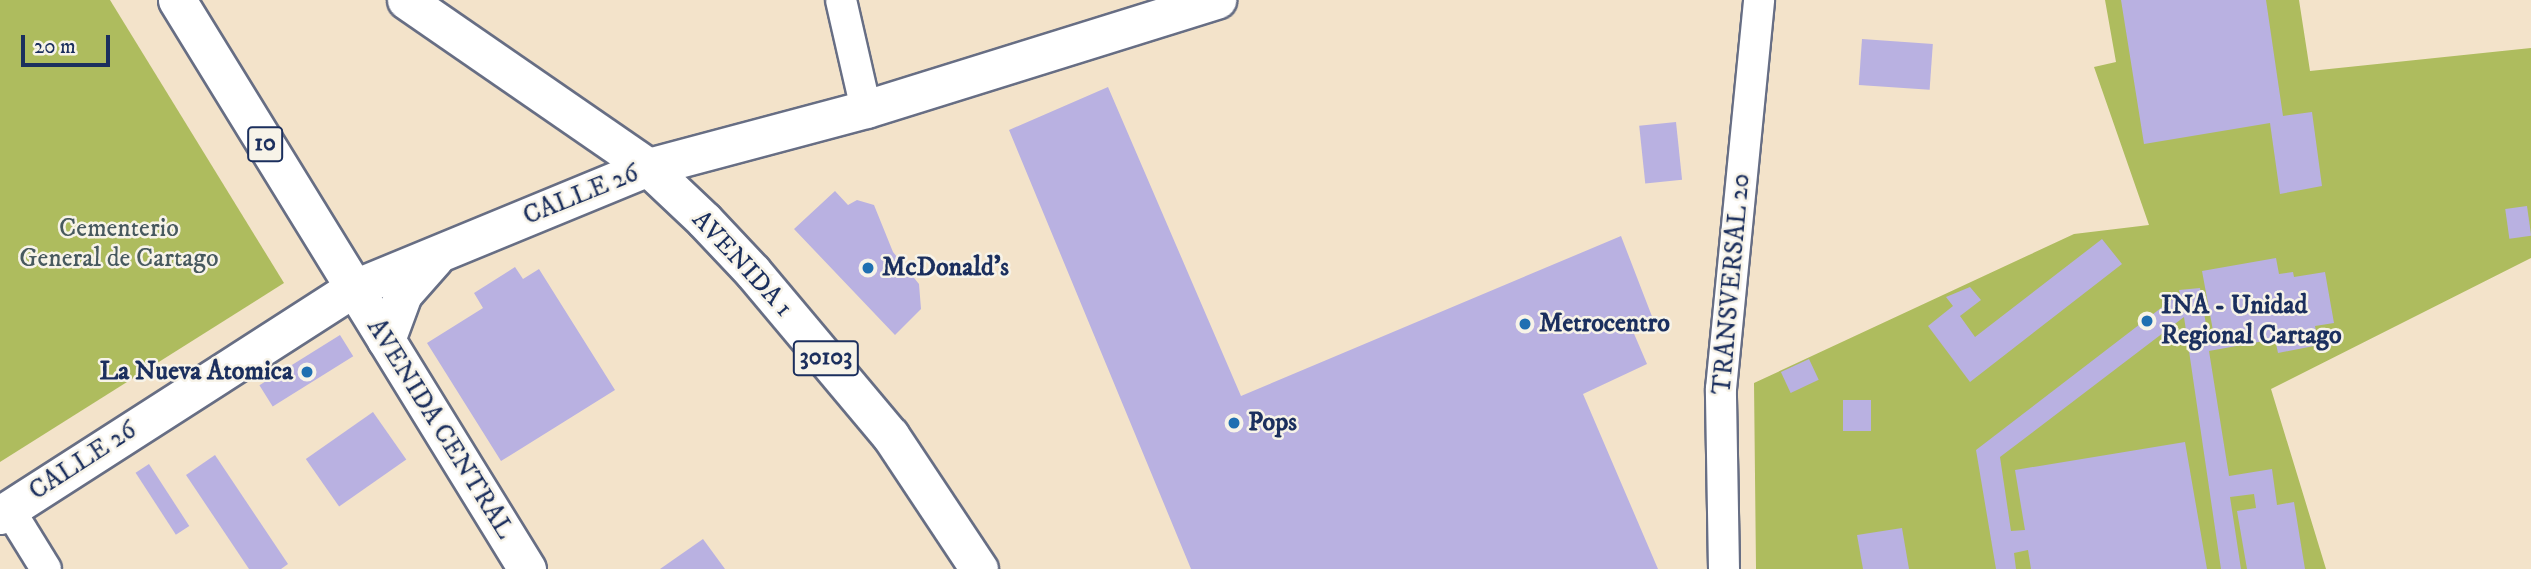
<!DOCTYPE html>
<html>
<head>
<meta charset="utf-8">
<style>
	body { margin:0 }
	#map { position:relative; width:2531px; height:569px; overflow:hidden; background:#f3e3ca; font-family:"IM FELL DW Pica",serif }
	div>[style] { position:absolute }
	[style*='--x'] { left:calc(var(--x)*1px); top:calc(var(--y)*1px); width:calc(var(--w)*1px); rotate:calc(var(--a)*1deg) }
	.green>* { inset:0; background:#aebc5e }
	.building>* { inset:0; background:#b9b1e1; transform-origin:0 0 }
	.roads { filter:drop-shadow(2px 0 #676e84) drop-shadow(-2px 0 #676e84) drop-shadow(0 2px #676e84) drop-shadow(0 -2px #676e84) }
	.minor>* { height:30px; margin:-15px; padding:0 15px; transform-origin:15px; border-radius:15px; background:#fff }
	.major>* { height:37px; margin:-18.5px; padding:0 18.5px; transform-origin:18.5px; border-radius:18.5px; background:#fff }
	.dots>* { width:19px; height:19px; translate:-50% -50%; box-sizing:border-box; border:4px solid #f7f3e8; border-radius:50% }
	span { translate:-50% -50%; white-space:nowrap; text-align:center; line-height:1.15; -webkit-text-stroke:5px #f7f3e8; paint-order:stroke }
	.shield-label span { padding:2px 5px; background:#f7f3e8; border:2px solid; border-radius:5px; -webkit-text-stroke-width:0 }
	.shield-label { font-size:24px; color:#1b2f5e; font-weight:700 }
	.street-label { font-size:26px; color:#1b2f5e }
	.park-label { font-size:26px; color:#47595e }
	.poi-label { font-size:26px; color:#1b2f5e; font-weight:700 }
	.left { translate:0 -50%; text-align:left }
	.right { translate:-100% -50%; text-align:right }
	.scale { position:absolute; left:21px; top:35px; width:89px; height:32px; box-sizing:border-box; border:4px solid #1b2f5e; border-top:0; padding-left:9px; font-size:21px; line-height:24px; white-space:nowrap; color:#1b2f5e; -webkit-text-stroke:5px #f7f3e8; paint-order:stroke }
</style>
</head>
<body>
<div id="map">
	<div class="green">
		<div style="clip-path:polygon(0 0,110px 0,284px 283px,0 462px)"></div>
		<div style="clip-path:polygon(2105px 0,2299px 0,2310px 71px,2531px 48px,2531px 258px,2271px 389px,2326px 569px,1756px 569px,1754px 383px,2074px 234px,2149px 225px,2094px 67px,2116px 62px)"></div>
	</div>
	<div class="building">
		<div style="clip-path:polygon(2121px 0,2266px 0,2283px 116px,2312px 112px,2322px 186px,2280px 194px,2270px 123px,2144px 144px)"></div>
		<div style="left:1862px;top:39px;width:71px;height:46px;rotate:4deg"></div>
		<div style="clip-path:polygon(1108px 87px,1241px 396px,1621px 236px,1653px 319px,1632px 329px,1647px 364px,1583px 394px,1658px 569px,1191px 569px,1009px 130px)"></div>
		<div style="left:1676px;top:122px;width:58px;height:37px;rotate:84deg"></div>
		<div style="clip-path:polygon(835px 191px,848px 205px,857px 200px,874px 205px,893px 252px,919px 284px,921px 309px,895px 335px,794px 229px)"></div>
		<div style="left:2527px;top:206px;width:30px;height:22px;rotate:82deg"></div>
		<div style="clip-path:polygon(2102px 239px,2122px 264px,1970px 382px,1928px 326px,1953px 306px,1946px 297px,1970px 287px,1981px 300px,1960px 316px,1975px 337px)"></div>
		<div style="clip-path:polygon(2276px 258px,2279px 274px,2293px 272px,2294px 277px,2325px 272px,2334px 323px,2315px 326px,2319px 345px,2278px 353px,2275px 339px,2209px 351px,2229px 476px,2272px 469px,2277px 505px,2294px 502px,2305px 569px,2247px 569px,2237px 511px,2256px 508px,2254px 494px,2230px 497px,2241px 569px,2221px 569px,2184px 317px,2000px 457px,2011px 531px,2025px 530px,2015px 470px,2185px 442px,2207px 569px,2031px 569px,2028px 550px,2014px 553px,2016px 569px,1996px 569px,1976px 450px,2174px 298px,2181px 298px,2179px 290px,2200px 288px,2208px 337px,2214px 336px,2202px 271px)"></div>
		<div style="clip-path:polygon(515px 267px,523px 279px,539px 269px,615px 390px,501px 461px,427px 343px,483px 308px,474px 293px)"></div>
		<div style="left:340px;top:335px;width:25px;height:95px;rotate:58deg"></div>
		<div style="left:1809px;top:359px;width:23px;height:31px;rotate:65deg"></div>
		<div style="left:1843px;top:400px;width:28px;height:31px"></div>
		<div style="left:373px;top:412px;width:58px;height:82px;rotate:55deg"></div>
		<div style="clip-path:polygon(215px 455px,288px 564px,281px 569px,249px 569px,186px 475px)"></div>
		<div style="left:149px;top:464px;width:74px;height:16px;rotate:57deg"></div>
		<div style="clip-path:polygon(1902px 528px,1909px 569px,1863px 569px,1857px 535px)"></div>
		<div style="clip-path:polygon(703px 539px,725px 569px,660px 569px)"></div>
	</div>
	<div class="roads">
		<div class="minor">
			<div style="--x:841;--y:0;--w:112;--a:77.1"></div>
			<div style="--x:9;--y:509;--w:70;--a:58.3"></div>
			<div style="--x:1724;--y:569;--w:180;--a:-91"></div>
			<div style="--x:1721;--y:389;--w:391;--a:-84.4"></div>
		</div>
		<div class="major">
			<div style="--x:177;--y:0;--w:668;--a:58.4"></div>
			<div style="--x:406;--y:0;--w:294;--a:34.6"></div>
			<div style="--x:648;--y:167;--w:77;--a:43.4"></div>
			<div style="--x:704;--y:220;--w:71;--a:46.7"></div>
			<div style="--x:753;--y:272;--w:213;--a:50"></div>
			<div style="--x:890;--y:435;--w:161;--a:56.4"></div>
			<div style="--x:386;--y:340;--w:49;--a:-69.7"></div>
			<div style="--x:403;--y:294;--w:47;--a:-48.5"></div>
			<div style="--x:0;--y:515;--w:418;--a:-32.7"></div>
			<div style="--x:352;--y:289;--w:320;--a:-22.4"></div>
			<div style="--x:648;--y:167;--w:226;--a:-14.9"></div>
			<div style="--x:866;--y:109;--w:368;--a:-17.3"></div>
		</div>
	</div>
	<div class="dots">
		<div style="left:868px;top:268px;background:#1f6fb2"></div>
		<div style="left:2147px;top:321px;background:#1f6fb2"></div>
		<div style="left:1525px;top:324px;background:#1f6fb2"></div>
		<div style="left:307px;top:372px;background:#1f6fb2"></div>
		<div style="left:1234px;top:423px;background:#1f6fb2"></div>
	</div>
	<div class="shield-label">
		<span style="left:265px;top:144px">10</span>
		<span style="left:826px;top:358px">30103</span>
	</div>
	<div class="street-label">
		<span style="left:581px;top:195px;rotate:-22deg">CALLE 26</span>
		<span style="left:742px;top:264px;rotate:47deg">AVENIDA 1</span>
		<span style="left:1732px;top:284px;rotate:-85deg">TRANSVERSAL 20</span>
		<span style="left:440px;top:429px;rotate:58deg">AVENIDA CENTRAL</span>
		<span style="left:83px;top:461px;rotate:-33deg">CALLE 26</span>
	</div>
	<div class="park-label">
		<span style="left:119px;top:244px">Cementerio<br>General de Cartago</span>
	</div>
	<div class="poi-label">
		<span class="left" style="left:882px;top:268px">McDonald's</span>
		<span class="left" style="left:2161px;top:321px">INA - Unidad<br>Regional Cartago</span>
		<span class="left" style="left:1539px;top:324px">Metrocentro</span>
		<span class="right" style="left:293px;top:372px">La Nueva Atomica</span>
		<span class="left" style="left:1248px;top:423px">Pops</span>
	</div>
	<div class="scale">20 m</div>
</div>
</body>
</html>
